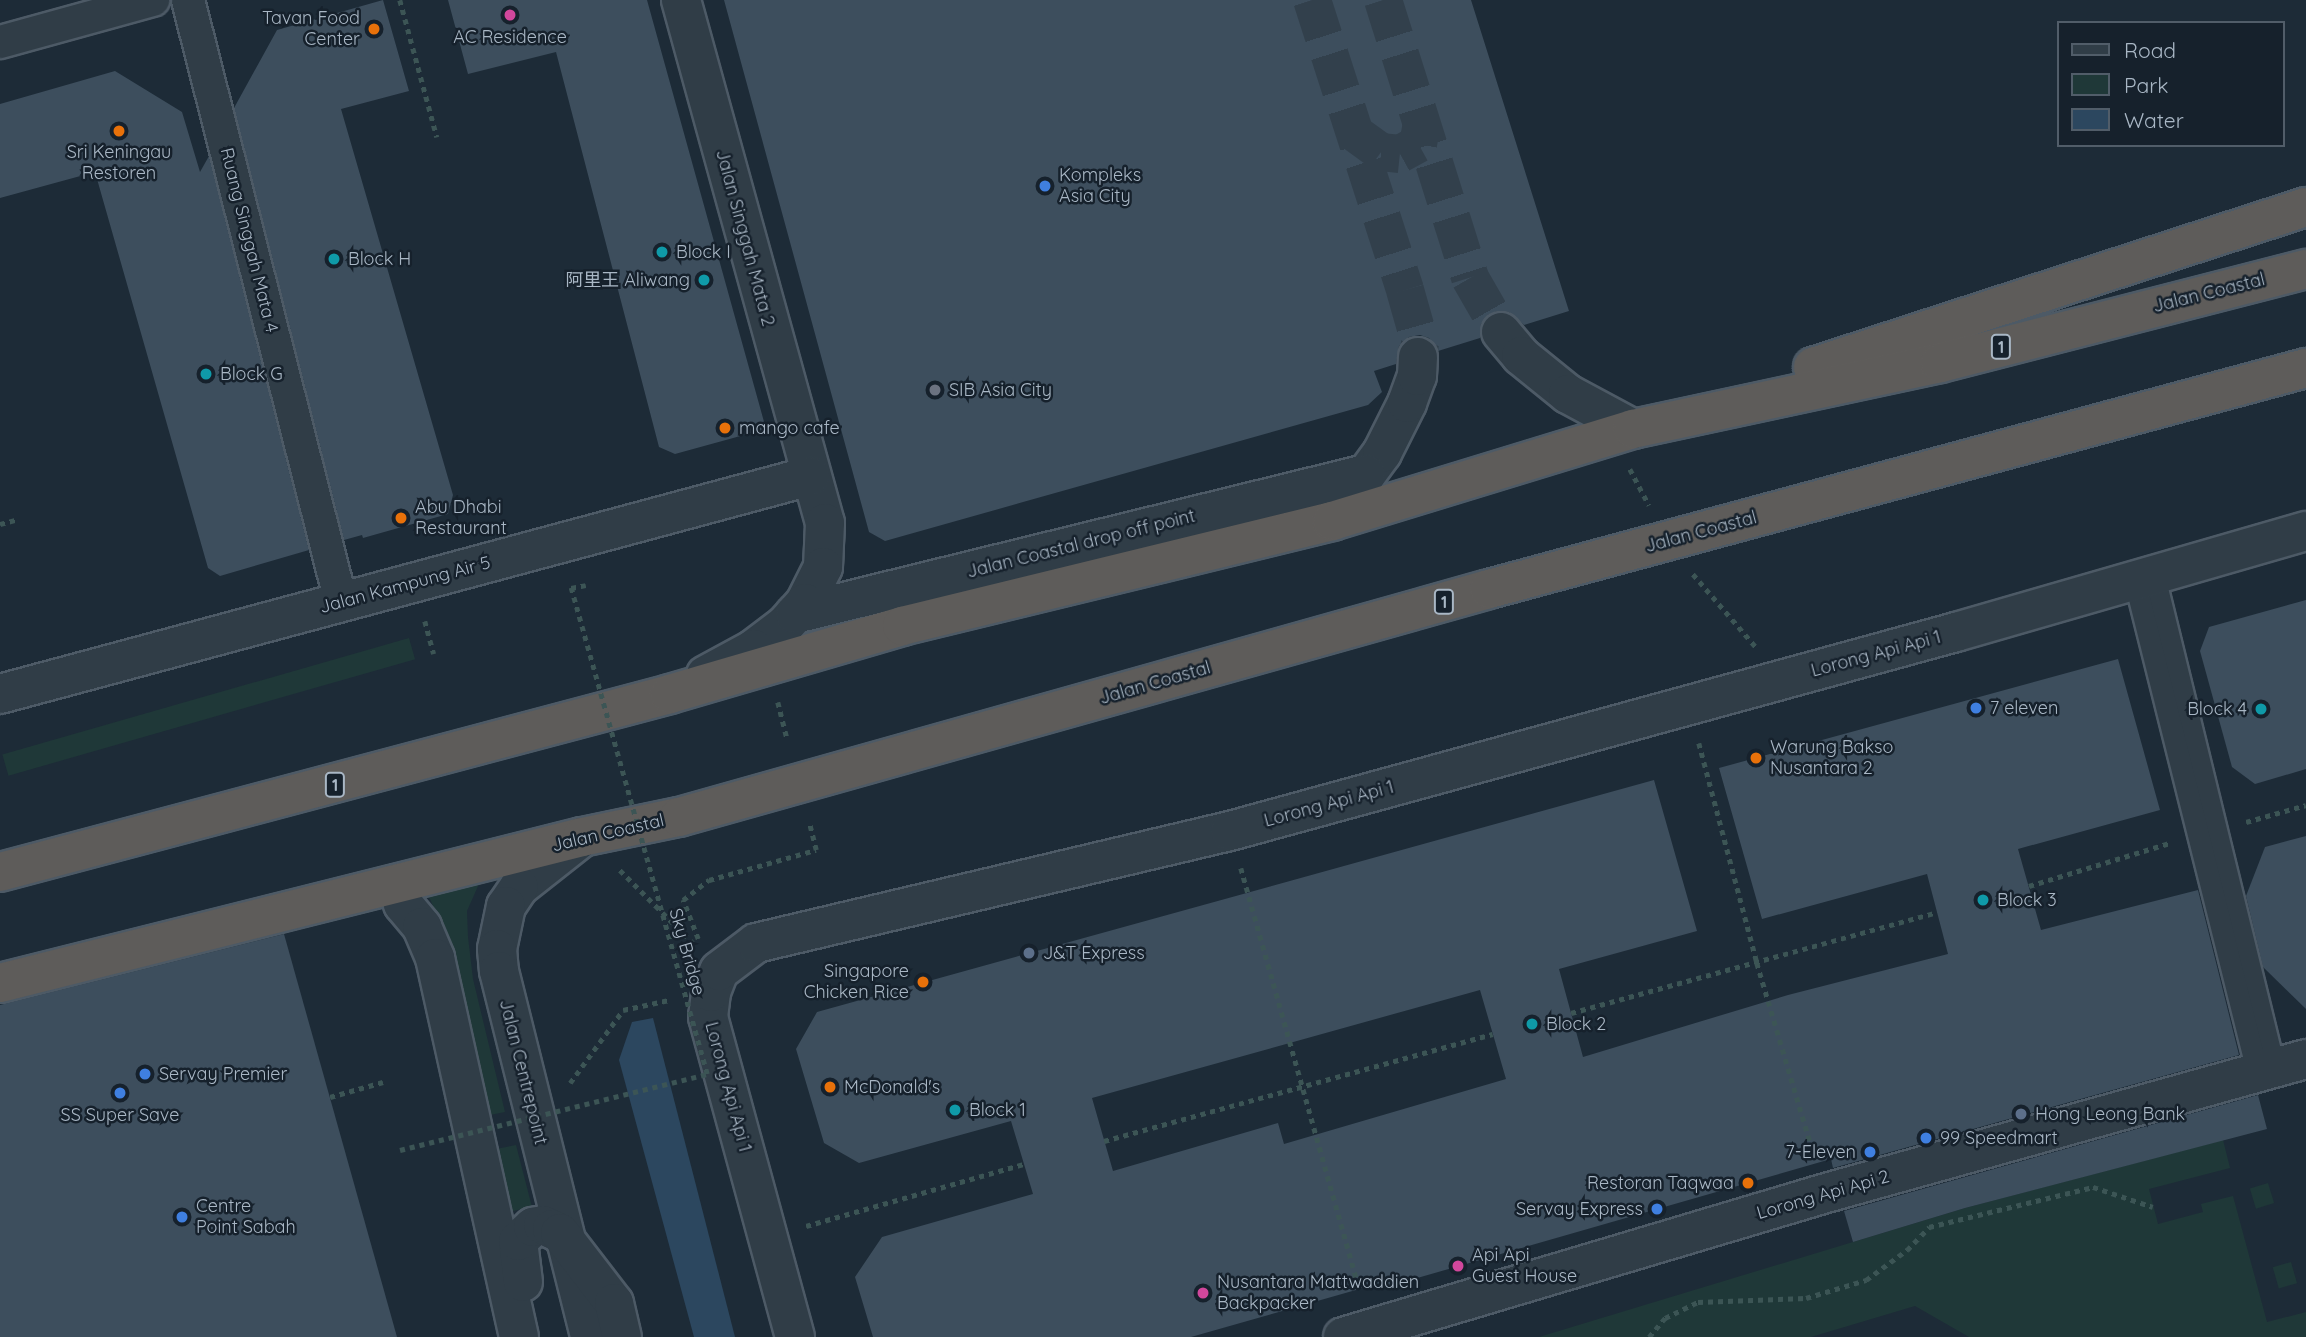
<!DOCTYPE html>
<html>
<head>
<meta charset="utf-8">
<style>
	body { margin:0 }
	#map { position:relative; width:2306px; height:1337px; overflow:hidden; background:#1d2b37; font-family:Quicksand,"Noto Sans SC",sans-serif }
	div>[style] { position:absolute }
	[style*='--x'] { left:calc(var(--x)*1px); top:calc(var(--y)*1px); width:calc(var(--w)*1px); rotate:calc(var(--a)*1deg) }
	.green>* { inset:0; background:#1f3838; transform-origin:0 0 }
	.water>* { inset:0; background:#2c475f }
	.building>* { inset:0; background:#3d4e5d }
	.minor-tunnel>* { height:38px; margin-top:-19px; transform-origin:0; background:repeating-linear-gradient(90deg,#32404c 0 38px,transparent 0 57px) }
	.path>* { height:4.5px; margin-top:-2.25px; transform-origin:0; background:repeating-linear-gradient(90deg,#3c5555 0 5px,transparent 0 10px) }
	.roads { filter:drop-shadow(2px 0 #4d5a66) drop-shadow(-2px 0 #4d5a66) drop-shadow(0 2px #4d5a66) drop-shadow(0 -2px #4d5a66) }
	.service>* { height:21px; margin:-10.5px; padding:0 10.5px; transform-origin:10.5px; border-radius:10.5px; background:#303d47 }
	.pedestrian>* { height:32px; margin:-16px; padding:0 16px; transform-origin:16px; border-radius:16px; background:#303d47 }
	.minor>* { height:38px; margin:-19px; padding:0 19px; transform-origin:19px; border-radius:19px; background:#303d47 }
	.trunk>* { height:38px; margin:-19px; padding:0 19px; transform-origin:19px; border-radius:19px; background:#5e5c5a }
	.path-bridge>* { height:4.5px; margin-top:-2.25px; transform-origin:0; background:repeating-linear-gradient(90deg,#3c5555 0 5px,transparent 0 10px) }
	.dots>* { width:19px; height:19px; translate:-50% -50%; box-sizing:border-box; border:4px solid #16212c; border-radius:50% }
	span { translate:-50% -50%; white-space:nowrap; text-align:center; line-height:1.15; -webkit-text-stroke:5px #16212c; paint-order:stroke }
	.shield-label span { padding:2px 5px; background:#16212c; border:2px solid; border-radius:5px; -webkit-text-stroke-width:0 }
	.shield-label { font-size:16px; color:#a9b7c5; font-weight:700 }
	.poi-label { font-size:18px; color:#a9b7c5 }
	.right { translate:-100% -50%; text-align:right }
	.left { translate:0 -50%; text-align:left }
	.street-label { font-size:18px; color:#a9b7c5 }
	.legend { position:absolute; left:2057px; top:21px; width:228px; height:126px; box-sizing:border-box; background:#16212c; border:2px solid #515d69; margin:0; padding:9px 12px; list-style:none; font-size:21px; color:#a9b7c5 }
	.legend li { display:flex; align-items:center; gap:14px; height:35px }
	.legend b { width:35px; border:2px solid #515d69 }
</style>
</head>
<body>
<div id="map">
	<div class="green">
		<div style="left:409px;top:638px;width:22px;height:423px;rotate:74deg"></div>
		<div style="clip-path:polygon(482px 877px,467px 911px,468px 937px,473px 979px,505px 1112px,485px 1116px,449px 945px,430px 899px,410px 878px)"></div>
		<div style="clip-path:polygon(2223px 1140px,2230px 1168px,2149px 1189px,2158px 1224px,2203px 1212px,2201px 1204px,2233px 1196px,2267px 1322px,2306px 1312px,2306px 1337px,1969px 1337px,1915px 1306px,1811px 1337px,1539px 1337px,1965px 1208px)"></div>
		<div style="clip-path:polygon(516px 1145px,532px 1207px,503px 1213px,491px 1150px)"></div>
		<div style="left:2268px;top:1183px;width:21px;height:19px;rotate:73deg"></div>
		<div style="left:2291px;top:1262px;width:22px;height:19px;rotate:74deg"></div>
	</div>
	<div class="water">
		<div style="clip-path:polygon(653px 1018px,735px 1337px,694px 1337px,619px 1060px,632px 1022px)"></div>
	</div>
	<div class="building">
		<div style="clip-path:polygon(383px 0,409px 91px,341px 109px,453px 495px,448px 514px,363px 538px,362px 535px,344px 540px,234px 108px,277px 30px)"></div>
		<div style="clip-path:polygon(448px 0,647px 0,766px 429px,675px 454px,659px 447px,556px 52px,468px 74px)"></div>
		<div style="clip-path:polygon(724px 0,1471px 0,1569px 311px,1524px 325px,1509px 312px,1497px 311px,1488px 315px,1481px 324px,1480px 338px,1438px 351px,1429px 338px,1420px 335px,1409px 337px,1399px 346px,1396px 364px,1374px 371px,1382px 392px,1368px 405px,885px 541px,869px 532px)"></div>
		<div style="clip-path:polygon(115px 71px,182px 112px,200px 172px,209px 156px,309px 550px,220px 576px,208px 568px,95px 172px,0 198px,0 104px)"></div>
		<div style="clip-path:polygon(2306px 600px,2306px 769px,2255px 784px,2232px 767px,2200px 651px,2209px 627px)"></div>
		<div style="clip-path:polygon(evenodd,2118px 659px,2160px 810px,2018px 849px,2041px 930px,2198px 890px,2239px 1055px,1833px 1168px,1831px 1159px,1386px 1287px,1384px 1282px,1191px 1337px,873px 1337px,855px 1277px,882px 1237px,1033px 1194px,1011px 1121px,859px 1163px,824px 1143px,796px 1049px,817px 1012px,1654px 780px,1697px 931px,1559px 969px,1583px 1057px,1788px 995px,1948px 954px,1927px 874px,1762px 919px,1719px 768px,2118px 659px,1480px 990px,1506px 1079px,1284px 1144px,1278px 1123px,1113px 1171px,1092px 1098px,1480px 990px)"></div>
		<div style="clip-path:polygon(2306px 836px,2306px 1009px,2263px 967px,2246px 896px,2265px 847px)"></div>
		<div style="clip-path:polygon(284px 934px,397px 1337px,0 1337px,0 1005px)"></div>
		<div style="clip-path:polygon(2258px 1095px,2267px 1129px,1965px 1208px,1853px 1242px,1844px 1211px)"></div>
	</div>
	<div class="minor-tunnel">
		<div style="--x:1312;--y:0;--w:305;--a:72.2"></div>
		<div style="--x:1405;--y:290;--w:55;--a:74.2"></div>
		<div style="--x:1420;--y:343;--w:14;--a:98"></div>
		<div style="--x:1383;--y:0;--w:291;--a:72.6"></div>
		<div style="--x:1470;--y:278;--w:62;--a:60.1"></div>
		<div style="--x:1356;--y:134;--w:31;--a:36"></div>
		<div style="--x:1381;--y:152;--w:19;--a:6"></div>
		<div style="--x:1400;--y:154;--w:21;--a:-29"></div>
		<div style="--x:1418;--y:144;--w:20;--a:-79"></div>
	</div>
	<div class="path">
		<div style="--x:400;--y:0;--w:142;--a:74.9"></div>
		<div style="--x:1630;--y:469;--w:41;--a:62.2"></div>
		<div style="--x:0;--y:524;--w:16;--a:-15"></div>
		<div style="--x:1693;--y:574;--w:96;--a:49.2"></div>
		<div style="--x:425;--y:621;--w:34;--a:75"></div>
		<div style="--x:778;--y:702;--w:37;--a:76"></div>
		<div style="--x:1699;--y:743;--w:228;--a:75.2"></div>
		<div style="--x:1757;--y:963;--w:201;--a:73.5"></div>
		<div style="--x:2246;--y:822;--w:62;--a:-15.8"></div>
		<div style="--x:1241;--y:868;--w:439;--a:74.3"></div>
		<div style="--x:620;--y:870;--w:103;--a:45"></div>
		<div style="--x:2029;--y:886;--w:147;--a:-17"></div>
		<div style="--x:698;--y:939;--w:42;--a:-111"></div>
		<div style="--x:683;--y:900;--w:33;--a:-38"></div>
		<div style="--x:709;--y:880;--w:111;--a:-15.7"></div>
		<div style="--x:816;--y:850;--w:29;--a:-104"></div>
		<div style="--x:1571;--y:1013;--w:380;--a:-15.4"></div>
		<div style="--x:570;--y:1083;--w:90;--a:-54"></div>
		<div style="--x:623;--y:1010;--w:47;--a:-12.3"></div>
		<div style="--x:330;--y:1097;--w:55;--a:-15.8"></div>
		<div style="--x:1104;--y:1141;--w:403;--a:-15.4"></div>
		<div style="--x:806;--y:1226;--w:226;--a:-15.9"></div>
		<div style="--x:1649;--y:1337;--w:25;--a:-50"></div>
		<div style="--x:1665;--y:1318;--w:37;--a:-26"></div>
		<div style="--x:1698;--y:1302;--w:108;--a:-2.1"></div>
		<div style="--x:1806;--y:1298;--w:63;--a:-16.7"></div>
		<div style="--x:1866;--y:1280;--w:51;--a:-36.2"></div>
		<div style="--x:1907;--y:1250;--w:32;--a:-46"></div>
		<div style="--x:1929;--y:1227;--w:169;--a:-13.7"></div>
		<div style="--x:2093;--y:1187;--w:63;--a:18.4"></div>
	</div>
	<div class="roads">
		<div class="service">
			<div style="--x:2154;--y:576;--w:505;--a:76.27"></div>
			<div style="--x:2135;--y:582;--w:504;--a:75.99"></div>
		</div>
		<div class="pedestrian">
			<div style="--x:188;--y:0;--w:621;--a:75.74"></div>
			<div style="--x:0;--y:42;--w:159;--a:-15.4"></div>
		</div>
		<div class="minor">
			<div style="--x:681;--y:0;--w:542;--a:74.61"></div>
			<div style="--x:825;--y:523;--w:44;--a:92.6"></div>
			<div style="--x:823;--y:567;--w:40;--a:116.6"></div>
			<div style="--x:805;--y:603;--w:31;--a:132"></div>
			<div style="--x:784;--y:626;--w:38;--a:143"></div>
			<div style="--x:754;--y:649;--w:55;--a:151.6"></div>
			<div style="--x:1501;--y:332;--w:31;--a:50"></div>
			<div style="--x:1521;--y:356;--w:60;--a:39"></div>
			<div style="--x:1568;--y:394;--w:74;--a:28.3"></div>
			<div style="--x:1352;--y:494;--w:51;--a:-53.8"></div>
			<div style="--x:1382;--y:453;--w:56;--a:-63.4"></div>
			<div style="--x:1407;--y:403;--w:29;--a:-70"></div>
			<div style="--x:1417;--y:376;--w:19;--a:-87"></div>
			<div style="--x:795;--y:614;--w:588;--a:-13.78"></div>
			<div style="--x:0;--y:694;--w:839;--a:-15.06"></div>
			<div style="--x:582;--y:837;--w:80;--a:141.6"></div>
			<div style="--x:519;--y:887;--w:23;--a:124"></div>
			<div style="--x:506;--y:906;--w:44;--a:101.8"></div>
			<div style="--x:497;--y:949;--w:22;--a:85"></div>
			<div style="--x:499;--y:971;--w:377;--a:76"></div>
			<div style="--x:397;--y:884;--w:21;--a:73"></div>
			<div style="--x:403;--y:904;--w:30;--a:50"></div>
			<div style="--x:422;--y:927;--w:34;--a:67"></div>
			<div style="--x:435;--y:958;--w:388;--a:77.5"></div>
			<div style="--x:523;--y:1282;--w:41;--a:-97"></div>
			<div style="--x:518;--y:1241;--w:21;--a:-43"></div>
			<div style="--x:533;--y:1227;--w:10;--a:-11"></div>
			<div style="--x:543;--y:1225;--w:10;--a:24"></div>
			<div style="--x:552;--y:1229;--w:9;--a:27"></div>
			<div style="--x:560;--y:1233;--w:88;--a:52.4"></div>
			<div style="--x:614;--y:1303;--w:35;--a:77"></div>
			<div style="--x:795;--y:1337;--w:332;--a:-105.2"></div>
			<div style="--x:708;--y:1017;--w:25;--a:-83"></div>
			<div style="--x:711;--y:992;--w:22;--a:-69"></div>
			<div style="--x:719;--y:971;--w:46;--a:-37.1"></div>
			<div style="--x:756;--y:943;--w:487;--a:-13.3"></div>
			<div style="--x:1230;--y:831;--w:753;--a:-15.33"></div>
			<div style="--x:1956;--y:632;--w:364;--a:-16.1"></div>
			<div style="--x:1343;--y:1337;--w:504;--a:-16.6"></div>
			<div style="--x:1826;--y:1193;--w:498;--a:-15.6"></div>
		</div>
		<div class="trunk">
			<div style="--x:1813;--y:367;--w:518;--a:-17.98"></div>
			<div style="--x:0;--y:872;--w:693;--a:-14.88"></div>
			<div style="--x:670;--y:694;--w:242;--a:-16.3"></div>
			<div style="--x:902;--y:626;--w:443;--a:-13.7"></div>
			<div style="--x:1332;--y:521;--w:315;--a:-17"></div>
			<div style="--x:1633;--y:429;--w:314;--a:-12.1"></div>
			<div style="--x:1940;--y:363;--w:378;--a:-14.4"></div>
			<div style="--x:0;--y:983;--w:600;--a:-14.08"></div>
			<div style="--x:582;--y:837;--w:99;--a:-11.7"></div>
			<div style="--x:679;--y:817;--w:841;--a:-15.72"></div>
			<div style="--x:1489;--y:589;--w:846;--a:-15.14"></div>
		</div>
	</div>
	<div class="path-bridge">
		<div style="--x:400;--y:1150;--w:316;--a:-13.9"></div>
		<div style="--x:707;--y:1074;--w:505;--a:-105.63"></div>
		<div style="--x:571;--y:588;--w:15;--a:-11"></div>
	</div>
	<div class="dots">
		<div style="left:510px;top:15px;background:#d1479c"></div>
		<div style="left:374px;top:29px;background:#e8710a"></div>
		<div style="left:119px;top:131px;background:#e8710a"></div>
		<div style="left:1045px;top:186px;background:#3f7fe0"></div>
		<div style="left:662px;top:252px;background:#0f9aa8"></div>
		<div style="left:334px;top:259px;background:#0f9aa8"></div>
		<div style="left:704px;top:280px;background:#0f9aa8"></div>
		<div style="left:206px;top:374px;background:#0f9aa8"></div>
		<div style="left:935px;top:390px;background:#6b7280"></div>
		<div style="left:725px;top:428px;background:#e8710a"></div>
		<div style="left:401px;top:518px;background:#e8710a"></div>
		<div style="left:1976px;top:708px;background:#3f7fe0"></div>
		<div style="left:2261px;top:709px;background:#0f9aa8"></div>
		<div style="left:1756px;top:758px;background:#e8710a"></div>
		<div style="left:1983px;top:900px;background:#0f9aa8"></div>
		<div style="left:1029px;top:953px;background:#5c6f8a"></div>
		<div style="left:923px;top:982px;background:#e8710a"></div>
		<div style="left:1532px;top:1024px;background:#0f9aa8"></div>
		<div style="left:145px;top:1074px;background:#3f7fe0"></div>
		<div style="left:830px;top:1087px;background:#e8710a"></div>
		<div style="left:120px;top:1093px;background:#3f7fe0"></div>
		<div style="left:955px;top:1110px;background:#0f9aa8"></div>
		<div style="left:2021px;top:1114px;background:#5c6f8a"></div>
		<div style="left:1926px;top:1138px;background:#3f7fe0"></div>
		<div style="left:1870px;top:1152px;background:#3f7fe0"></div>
		<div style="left:1748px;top:1183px;background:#e8710a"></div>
		<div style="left:1657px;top:1209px;background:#3f7fe0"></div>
		<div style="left:182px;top:1217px;background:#3f7fe0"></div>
		<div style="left:1458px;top:1266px;background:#d1479c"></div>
		<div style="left:1203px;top:1293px;background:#d1479c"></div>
	</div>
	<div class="shield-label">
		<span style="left:2001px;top:347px">1</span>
		<span style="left:1444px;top:602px">1</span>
		<span style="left:335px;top:785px">1</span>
	</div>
	<div class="poi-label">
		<span class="right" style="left:360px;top:29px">Tavan Food<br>Center</span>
		<span style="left:510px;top:37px">AC Residence</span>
		<span style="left:119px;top:163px">Sri Keningau<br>Restoren</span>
		<span class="left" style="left:1059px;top:186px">Kompleks<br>Asia City</span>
		<span class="left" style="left:676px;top:252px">Block I</span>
		<span class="left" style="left:348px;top:259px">Block H</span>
		<span class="right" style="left:690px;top:280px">阿里王 Aliwang</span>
		<span class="left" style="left:220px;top:374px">Block G</span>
		<span class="left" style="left:949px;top:390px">SIB Asia City</span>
		<span class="left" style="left:739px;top:428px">mango cafe</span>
		<span class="left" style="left:415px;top:518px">Abu Dhabi<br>Restaurant</span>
		<span class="left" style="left:1990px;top:708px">7 eleven</span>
		<span class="right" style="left:2247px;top:709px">Block 4</span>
		<span class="left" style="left:1770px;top:758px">Warung Bakso<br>Nusantara 2</span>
		<span class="left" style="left:1997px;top:900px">Block 3</span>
		<span class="left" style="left:1043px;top:953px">J&amp;T Express</span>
		<span class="right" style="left:909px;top:982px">Singapore<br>Chicken Rice</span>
		<span class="left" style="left:1546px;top:1024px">Block 2</span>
		<span class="left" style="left:159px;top:1074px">Servay Premier</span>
		<span class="left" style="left:844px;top:1087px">McDonald's</span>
		<span class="left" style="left:969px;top:1110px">Block 1</span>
		<span class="left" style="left:2035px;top:1114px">Hong Leong Bank</span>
		<span style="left:120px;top:1115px">SS Super Save</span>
		<span class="left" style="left:1940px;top:1138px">99 Speedmart</span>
		<span class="right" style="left:1856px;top:1152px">7-Eleven</span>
		<span class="right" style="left:1734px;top:1183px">Restoran Taqwaa</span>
		<span class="left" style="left:196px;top:1217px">Centre<br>Point Sabah</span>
		<span class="right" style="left:1643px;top:1209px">Servay Express</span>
		<span class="left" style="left:1472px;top:1266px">Api Api<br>Guest House</span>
		<span class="left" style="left:1217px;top:1293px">Nusantara Mattwaddien<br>Backpacker</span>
	</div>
	<div class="street-label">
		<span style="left:745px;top:238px;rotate:75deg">Jalan Singgah Mata 2</span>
		<span style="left:249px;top:240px;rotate:76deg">Ruang Singgah Mata 4</span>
		<span style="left:2209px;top:293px;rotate:-14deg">Jalan Coastal</span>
		<span style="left:1701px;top:532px;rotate:-15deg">Jalan Coastal</span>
		<span style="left:1081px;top:544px;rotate:-14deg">Jalan Coastal drop off point</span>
		<span style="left:405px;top:585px;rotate:-15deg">Jalan Kampung Air 5</span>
		<span style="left:1876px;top:654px;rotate:-15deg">Lorong Api Api 1</span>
		<span style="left:1155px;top:683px;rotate:-16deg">Jalan Coastal</span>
		<span style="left:1329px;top:804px;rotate:-15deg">Lorong Api Api 1</span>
		<span style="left:608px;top:833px;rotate:-13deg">Jalan Coastal</span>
		<span style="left:687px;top:952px;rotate:74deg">Sky Bridge</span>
		<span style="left:523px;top:1072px;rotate:76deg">Jalan Centrepoint</span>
		<span style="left:728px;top:1087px;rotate:75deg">Lorong Api Api 1</span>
		<span style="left:1823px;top:1195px;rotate:-16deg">Lorong Api Api 2</span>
	</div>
	<ul class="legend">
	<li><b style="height:9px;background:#303d47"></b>Road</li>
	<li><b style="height:19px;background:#1f3838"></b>Park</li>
	<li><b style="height:19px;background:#2c475f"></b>Water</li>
	</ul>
</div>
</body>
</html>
